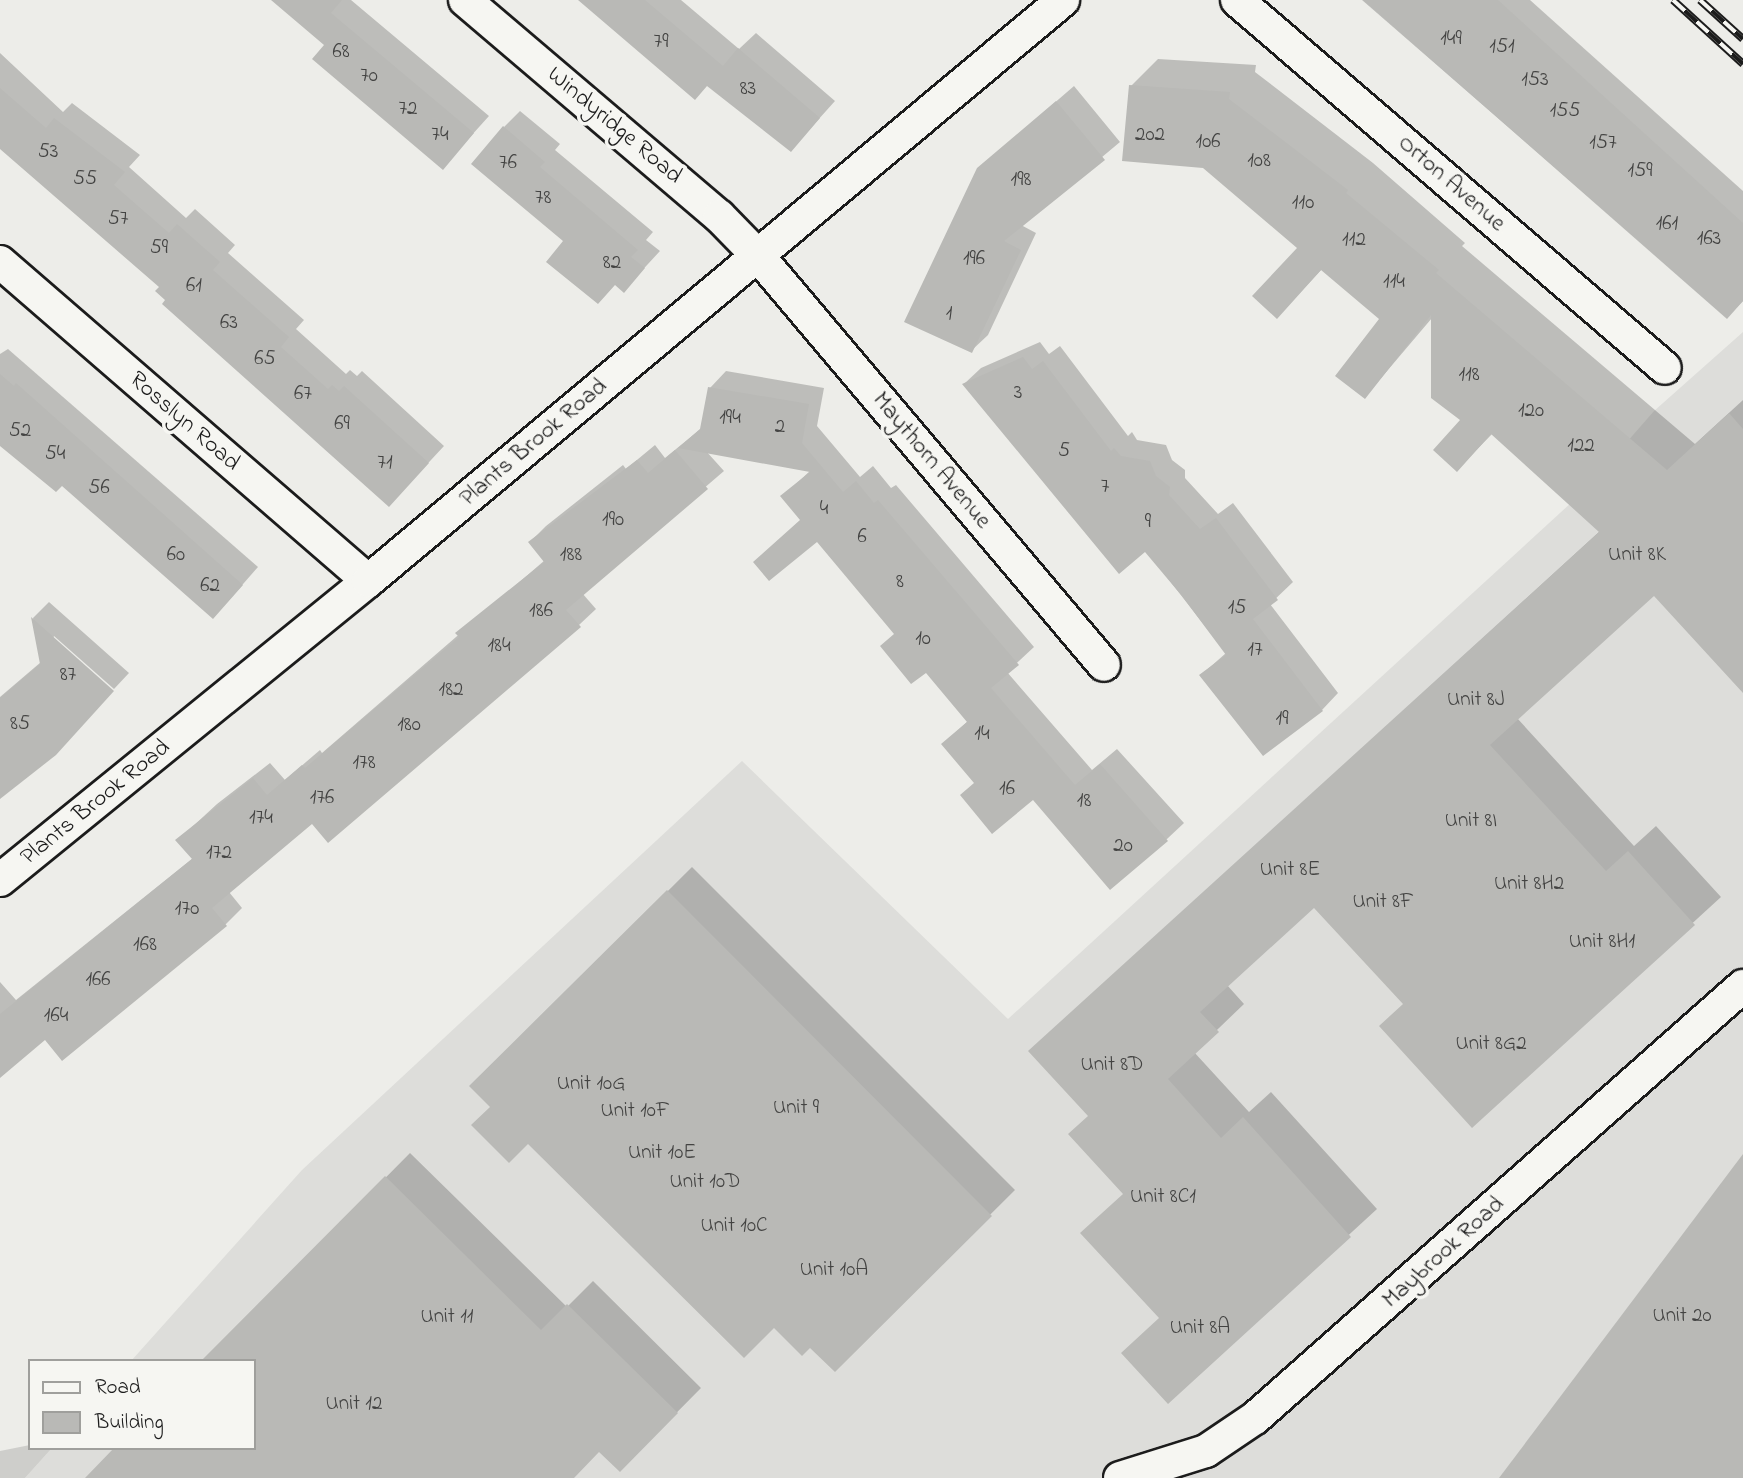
<!DOCTYPE html>
<html>
<head>
<meta charset="utf-8">
<style>
	body { margin:0 }
	#map { position:relative; width:1743px; height:1478px; overflow:hidden; background:#edede9; font-family:"Indie Flower",sans-serif }
	div>[style] { position:absolute }
	[style*='--x'] { left:calc(var(--x)*1px); top:calc(var(--y)*1px); width:calc(var(--w)*1px); rotate:calc(var(--a)*1deg) }
	.built>* { inset:0; background:#ddddda }
	.green>* { inset:0; background:#cececb }
	.shadow>* { inset:0; background:#0003 }
	.building>* { inset:0; background:#b9b9b6 }
	.roads { filter:drop-shadow(2px 0 #1c1c1c) drop-shadow(-2px 0 #1c1c1c) drop-shadow(0 2px #1c1c1c) drop-shadow(0 -2px #1c1c1c) }
	.street>* { height:32px; margin:-16px; padding:0 16px; transform-origin:16px; border-radius:16px; background:#f6f6f2 }
	.rail>* { height:8px; margin-top:-4px; transform-origin:0; background:repeating-linear-gradient(90deg,#f6f6f2 0 16px,#1c1c1c 0 32px); box-sizing:border-box; border-block:2px solid #1c1c1c }
	span { translate:-50% -50%; white-space:nowrap; text-align:center; line-height:1.15; -webkit-text-stroke:7px #f6f6f2; paint-order:stroke }
	.number-label { font-size:21px; color:#434342 }
	.number-label span { -webkit-text-stroke-width:0 }
	.street-label { font-size:24px; color:#1c1c1c }
	.legend { position:absolute; left:28px; top:1359px; width:228px; height:91px; box-sizing:border-box; background:#f6f6f2; border:2px solid #9f9f9c; margin:0; padding:9px 12px; list-style:none; font-size:21px; color:#1c1c1c }
	.legend li { display:flex; align-items:center; gap:14px; height:35px }
	.legend b { width:35px; border:2px solid #9f9f9c }
</style>
</head>
<body>
<div id="map">
	<div class="built">
		<div style="clip-path:polygon(1743px 332px,1743px 1478px,25px 1478px,52px 1448px,254px 1448px,254px 1361px,131px 1361px,302px 1170px,742px 761px,1008px 1019px,1584px 491px,1654px 411px)"></div>
	</div>
	<div class="green">
		<div style="clip-path:polygon(30px 1445px,30px 1448px,52px 1448px,25px 1478px,0 1478px,0 1451px)"></div>
	</div>
	<div class="shadow">
		<div style="clip-path:polygon(273px 0,351px 0,489px 116px,443px 167px,327px 44px)"></div>
		<div style="clip-path:polygon(581px 0,681px 0,739px 49px,756px 33px,835px 101px,791px 150px,708px 85px)"></div>
		<div style="clip-path:polygon(1362px 0,1530px 0,1743px 191px,1743px 301px,1727px 317px)"></div>
		<div style="clip-path:polygon(0 53px,63px 112px,72px 103px,140px 155px,129px 167px,186px 218px,195px 209px,235px 245px,228px 253px,304px 320px,296px 329px,346px 374px,350px 370px,357px 376px,362px 371px,444px 446px,405px 488px,167px 300px,161px 287px,0 148px)"></div>
		<div style="clip-path:polygon(1158px 59px,1256px 65px,1255px 72px,1373px 163px,1465px 243px,1462px 246px,1695px 444px,1743px 400px,1743px 690px,1654px 593px,1517px 718px,1634px 846px,1656px 826px,1721px 897px,1472px 1125px,1404px 1003px,1314px 905px,1227px 985px,1244px 1004px,1194px 1052px,1249px 1112px,1271px 1092px,1377px 1209px,1168px 1401px,1160px 1317px,1125px 1193px,1089px 1115px,1031px 1051px,1600px 531px,1493px 433px,1457px 470px,1463px 420px,1432px 318px,1365px 397px,1382px 319px,1323px 268px,1277px 317px,1299px 248px,1131px 86px)"></div>
		<div style="clip-path:polygon(1074px 86px,1120px 142px,1021px 225px,1036px 233px,988px 335px,971px 351px,978px 169px)"></div>
		<div style="clip-path:polygon(520px 111px,560px 144px,555px 150px,653px 232px,646px 240px,660px 251px,624px 290px,565px 241px,504px 127px)"></div>
		<div style="clip-path:polygon(1040px 342px,1049px 354px,1060px 346px,1128px 436px,1132px 432px,1137px 440px,1166px 445px,1172px 460px,1185px 470px,1185px 478px,1218px 514px,1233px 503px,1293px 582px,1270px 604px,1338px 693px,1322px 710px,1201px 675px,1226px 653px,1145px 549px,964px 384px,981px 368px)"></div>
		<div style="clip-path:polygon(8px 349px,258px 567px,229px 600px,0 441px,0 354px)"></div>
		<div style="clip-path:polygon(726px 371px,824px 388px,817px 426px,860px 477px,873px 466px,891px 488px,896px 485px,1034px 647px,1007px 672px,1092px 770px,1117px 749px,1184px 823px,1167px 839px,1110px 888px,1033px 798px,975px 782px,943px 744px,968px 721px,817px 539px,755px 562px,802px 519px,783px 496px,811px 470px,706px 451px,724px 471px,582px 593px,596px 609px,579px 625px,312px 822px,229px 892px,242px 908px,226px 924px,62px 1058px,45px 1038px,0 1075px,0 982px,16px 1000px,193px 858px,178px 840px,217px 804px,270px 763px,285px 780px,320px 750px,322px 753px,545px 560px,530px 542px,546px 526px,623px 465px,626px 469px,655px 445px,665px 458px,703px 427px,710px 388px)"></div>
		<div style="clip-path:polygon(49px 602px,129px 673px,114px 689px,54px 636px,0 799px,0 697px,41px 662px,33px 618px)"></div>
		<div style="clip-path:polygon(692px 867px,1015px 1190px,835px 1369px,810px 1345px,774px 1325px,472px 1086px)"></div>
		<div style="clip-path:polygon(410px 1153px,567px 1307px,593px 1281px,701px 1388px,620px 1470px,600px 1450px,572px 1478px,87px 1478px,254px 1448px,254px 1361px,204px 1361px)"></div>
	</div>
	<div class="building">
		<div style="clip-path:polygon(271px 0,342px 0,331px 13px,474px 133px,443px 170px,312px 59px,324px 45px)"></div>
		<div style="clip-path:polygon(578px 0,645px 0,723px 66px,738px 48px,820px 118px,791px 152px,707px 86px,695px 100px)"></div>
		<div style="clip-path:polygon(1363px 0,1498px 0,1743px 223px,1743px 301px,1727px 319px)"></div>
		<div style="clip-path:polygon(1129px 85px,1230px 92px,1229px 99px,1348px 190px,1346px 193px,1439px 270px,1436px 273px,1667px 470px,1729px 413px,1743px 429px,1743px 693px,1654px 596px,1490px 745px,1606px 871px,1628px 851px,1695px 925px,1472px 1128px,1379px 1026px,1403px 1004px,1314px 908px,1200px 1012px,1219px 1032px,1168px 1079px,1221px 1138px,1243px 1117px,1351px 1237px,1168px 1404px,1121px 1353px,1159px 1318px,1080px 1233px,1123px 1194px,1068px 1134px,1088px 1116px,1028px 1051px,1599px 532px,1491px 434px,1457px 472px,1433px 450px,1460px 420px,1431px 398px,1431px 315px,1365px 399px,1335px 376px,1379px 319px,1321px 270px,1277px 319px,1252px 296px,1297px 248px,1203px 168px,1122px 161px)"></div>
		<div style="clip-path:polygon(0 88px,46px 128px,54px 118px,125px 172px,114px 185px,169px 233px,177px 224px,220px 262px,213px 270px,289px 337px,281px 347px,328px 389px,332px 385px,339px 391px,344px 386px,429px 463px,389px 507px,162px 304px,165px 300px,155px 291px,159px 287px,0 149px)"></div>
		<div style="clip-path:polygon(1056px 101px,1105px 160px,1004px 241px,1021px 250px,972px 353px,904px 322px,977px 168px)"></div>
		<div style="clip-path:polygon(503px 126px,545px 162px,540px 167px,638px 250px,631px 257px,645px 268px,624px 293px,615px 285px,598px 304px,546px 262px,563px 241px,471px 164px)"></div>
		<div style="clip-path:polygon(1023px 357px,1032px 369px,1043px 361px,1111px 451px,1114px 448px,1121px 456px,1150px 461px,1156px 476px,1170px 487px,1169px 495px,1200px 529px,1216px 518px,1278px 600px,1253px 619px,1323px 711px,1263px 756px,1199px 675px,1226px 655px,1182px 596px,1145px 552px,1119px 574px,962px 384px)"></div>
		<div style="clip-path:polygon(0 374px,14px 386px,16px 383px,243px 585px,213px 619px,62px 486px,56px 492px,0 446px)"></div>
		<div style="clip-path:polygon(708px 387px,809px 404px,802px 443px,843px 492px,856px 481px,874px 503px,878px 500px,1019px 665px,991px 688px,1075px 785px,1100px 764px,1168px 841px,1110px 890px,1033px 800px,992px 834px,960px 795px,974px 783px,941px 744px,967px 722px,926px 673px,911px 684px,880px 646px,894px 634px,817px 542px,769px 581px,753px 562px,800px 520px,780px 496px,810px 472px,678px 448px,700px 429px)"></div>
		<div style="clip-path:polygon(675px 450px,708px 489px,566px 610px,581px 627px,328px 843px,312px 824px,212px 908px,227px 926px,62px 1061px,45px 1040px,0 1078px,0 1014px,192px 859px,175px 840px,253px 778px,267px 795px,302px 765px,305px 768px,459px 637px,455px 633px,544px 562px,528px 542px,637px 460px,648px 473px)"></div>
		<div style="clip-path:polygon(31px 617px,114px 691px,56px 755px,0 799px,0 698px,40px 664px)"></div>
		<div style="clip-path:polygon(667px 890px,992px 1216px,835px 1372px,810px 1348px,802px 1356px,774px 1328px,744px 1358px,528px 1144px,509px 1163px,471px 1125px,490px 1107px,469px 1086px)"></div>
		<div style="clip-path:polygon(1743px 1154px,1743px 1478px,1499px 1478px)"></div>
		<div style="clip-path:polygon(385px 1176px,541px 1330px,567px 1304px,678px 1413px,620px 1472px,599px 1452px,574px 1478px,85px 1478px,114px 1448px,254px 1448px,254px 1361px,201px 1361px)"></div>
	</div>
	<div class="roads">
		<div class="street">
			<div style="--x:465;--y:0;--w:333;--a:40.4"></div>
			<div style="--x:719;--y:216;--w:57;--a:45.7"></div>
			<div style="--x:759;--y:257;--w:534;--a:49.78"></div>
			<div style="--x:1237;--y:0;--w:564;--a:40.69"></div>
			<div style="--x:0;--y:262;--w:487;--a:40.9"></div>
			<div style="--x:0;--y:880;--w:474;--a:-39.1"></div>
			<div style="--x:368;--y:581;--w:906;--a:-39.89"></div>
			<div style="--x:1120;--y:1478;--w:90;--a:-17.4"></div>
			<div style="--x:1206;--y:1451;--w:59;--a:-34"></div>
			<div style="--x:1255;--y:1418;--w:652;--a:-41.52"></div>
		</div>
	</div>
	<div class="rail">
		<div style="--x:1673;--y:0;--w:95;--a:42.4"></div>
		<div style="--x:1700;--y:0;--w:58;--a:42.2"></div>
	</div>
	<div class="number-label">
		<span style="left:1451px;top:39px">149</span>
		<span style="left:661px;top:42px">79</span>
		<span style="left:1502px;top:47px">151</span>
		<span style="left:341px;top:52px">68</span>
		<span style="left:369px;top:76px">70</span>
		<span style="left:1535px;top:80px">153</span>
		<span style="left:748px;top:89px">83</span>
		<span style="left:408px;top:109px">72</span>
		<span style="left:1565px;top:111px">155</span>
		<span style="left:440px;top:135px">74</span>
		<span style="left:1150px;top:135px">202</span>
		<span style="left:1208px;top:142px">106</span>
		<span style="left:1603px;top:143px">157</span>
		<span style="left:48px;top:152px">53</span>
		<span style="left:1259px;top:161px">108</span>
		<span style="left:508px;top:163px">76</span>
		<span style="left:1640px;top:171px">159</span>
		<span style="left:85px;top:179px">55</span>
		<span style="left:1021px;top:180px">198</span>
		<span style="left:543px;top:198px">78</span>
		<span style="left:1303px;top:203px">110</span>
		<span style="left:118px;top:219px">57</span>
		<span style="left:1667px;top:224px">161</span>
		<span style="left:1709px;top:239px">163</span>
		<span style="left:1354px;top:240px">112</span>
		<span style="left:159px;top:248px">59</span>
		<span style="left:974px;top:259px">196</span>
		<span style="left:612px;top:263px">82</span>
		<span style="left:1394px;top:282px">114</span>
		<span style="left:194px;top:286px">61</span>
		<span style="left:949px;top:314px">1</span>
		<span style="left:229px;top:323px">63</span>
		<span style="left:265px;top:359px">65</span>
		<span style="left:1469px;top:375px">118</span>
		<span style="left:1018px;top:393px">3</span>
		<span style="left:303px;top:394px">67</span>
		<span style="left:1531px;top:411px">120</span>
		<span style="left:730px;top:418px">194</span>
		<span style="left:342px;top:424px">69</span>
		<span style="left:780px;top:427px">2</span>
		<span style="left:20px;top:431px">52</span>
		<span style="left:1581px;top:446px">122</span>
		<span style="left:1064px;top:451px">5</span>
		<span style="left:55px;top:454px">54</span>
		<span style="left:385px;top:463px">71</span>
		<span style="left:1105px;top:487px">7</span>
		<span style="left:99px;top:488px">56</span>
		<span style="left:824px;top:509px">4</span>
		<span style="left:613px;top:520px">190</span>
		<span style="left:1148px;top:522px">9</span>
		<span style="left:862px;top:537px">6</span>
		<span style="left:176px;top:555px">60</span>
		<span style="left:571px;top:555px">188</span>
		<span style="left:1637px;top:555px">Unit 8K</span>
		<span style="left:900px;top:582px">8</span>
		<span style="left:210px;top:586px">62</span>
		<span style="left:1237px;top:608px">15</span>
		<span style="left:541px;top:611px">186</span>
		<span style="left:923px;top:639px">10</span>
		<span style="left:499px;top:646px">184</span>
		<span style="left:1255px;top:650px">17</span>
		<span style="left:68px;top:675px">87</span>
		<span style="left:451px;top:690px">182</span>
		<span style="left:1476px;top:700px">Unit 8J</span>
		<span style="left:1282px;top:719px">19</span>
		<span style="left:20px;top:724px">85</span>
		<span style="left:409px;top:725px">180</span>
		<span style="left:982px;top:734px">14</span>
		<span style="left:364px;top:763px">178</span>
		<span style="left:1007px;top:789px">16</span>
		<span style="left:322px;top:798px">176</span>
		<span style="left:1084px;top:801px">18</span>
		<span style="left:261px;top:818px">174</span>
		<span style="left:1471px;top:821px">Unit 8I</span>
		<span style="left:1123px;top:846px">20</span>
		<span style="left:219px;top:853px">172</span>
		<span style="left:1290px;top:870px">Unit 8E</span>
		<span style="left:1529px;top:884px">Unit 8H2</span>
		<span style="left:1383px;top:902px">Unit 8F</span>
		<span style="left:187px;top:909px">170</span>
		<span style="left:1602px;top:942px">Unit 8H1</span>
		<span style="left:145px;top:945px">168</span>
		<span style="left:98px;top:980px">166</span>
		<span style="left:56px;top:1016px">164</span>
		<span style="left:1491px;top:1044px">Unit 8G2</span>
		<span style="left:1112px;top:1065px">Unit 8D</span>
		<span style="left:591px;top:1084px">Unit 10G</span>
		<span style="left:796px;top:1108px">Unit 9</span>
		<span style="left:635px;top:1111px">Unit 10F</span>
		<span style="left:662px;top:1153px">Unit 10E</span>
		<span style="left:705px;top:1182px">Unit 10D</span>
		<span style="left:1163px;top:1197px">Unit 8C1</span>
		<span style="left:734px;top:1226px">Unit 10C</span>
		<span style="left:834px;top:1270px">Unit 10A</span>
		<span style="left:1682px;top:1316px">Unit 20</span>
		<span style="left:447px;top:1317px">Unit 11</span>
		<span style="left:1200px;top:1328px">Unit 8A</span>
		<span style="left:354px;top:1404px">Unit 12</span>
	</div>
	<div class="street-label">
		<span style="left:614px;top:126px;rotate:40deg">Windyridge Road</span>
		<span style="left:1451px;top:184px;rotate:41deg">Orton Avenue</span>
		<span style="left:184px;top:422px;rotate:41deg">Rosslyn Road</span>
		<span style="left:534px;top:443px;rotate:-40deg">Plants Brook Road</span>
		<span style="left:931px;top:461px;rotate:50deg">Maythorn Avenue</span>
		<span style="left:96px;top:803px;rotate:-39deg">Plants Brook Road</span>
		<span style="left:1444px;top:1253px;rotate:-42deg">Maybrook Road</span>
	</div>
	<ul class="legend">
	<li><b style="height:9px;background:#f6f6f2"></b>Road</li>
	<li><b style="height:19px;background:#b9b9b6"></b>Building</li>
	</ul>
</div>
</body>
</html>
